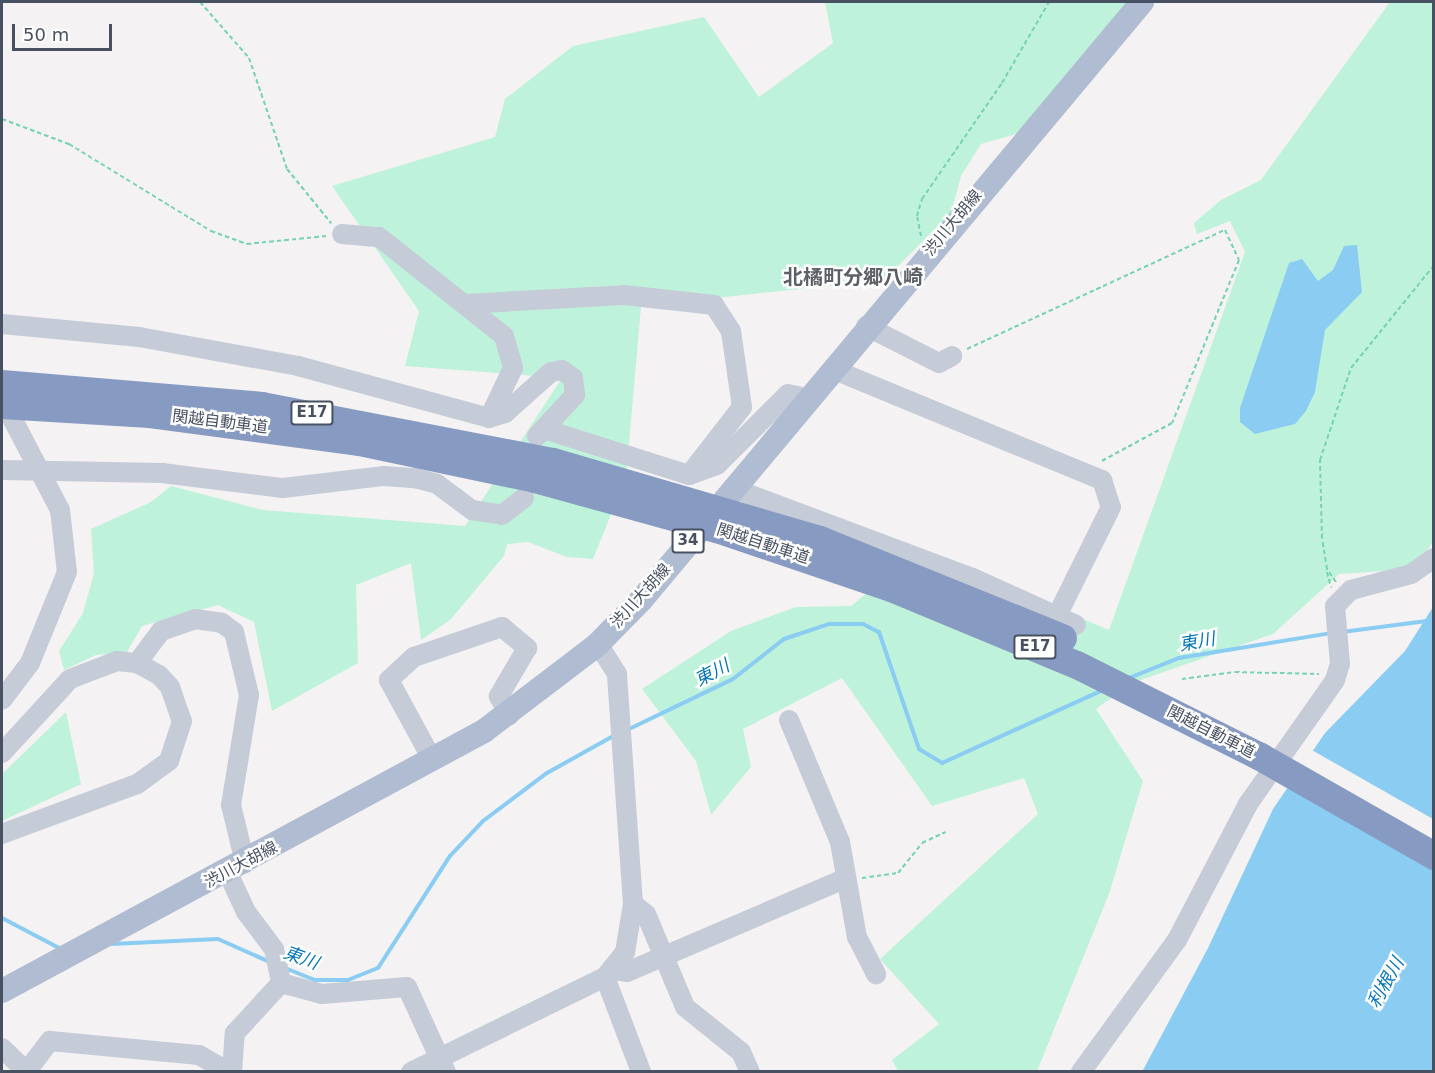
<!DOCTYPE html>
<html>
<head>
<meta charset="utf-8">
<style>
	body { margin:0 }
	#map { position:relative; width:1435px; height:1073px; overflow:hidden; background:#f4f2f2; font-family:"DejaVu Sans","Noto Sans JP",sans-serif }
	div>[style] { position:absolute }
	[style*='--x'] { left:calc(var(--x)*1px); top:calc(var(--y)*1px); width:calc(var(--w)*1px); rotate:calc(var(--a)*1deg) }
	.green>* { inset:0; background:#bff2db }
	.water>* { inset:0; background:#8accf2 }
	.pier>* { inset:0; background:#f4f2f2 }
	.stream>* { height:4px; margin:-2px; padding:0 2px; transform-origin:2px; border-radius:2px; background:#8accf2 }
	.path>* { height:2px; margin-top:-1px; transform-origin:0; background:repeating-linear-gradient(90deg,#75d3b3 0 4.5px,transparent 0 7.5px) }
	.minor>* { height:20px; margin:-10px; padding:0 10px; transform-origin:10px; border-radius:10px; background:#c5cbd7 }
	.major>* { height:24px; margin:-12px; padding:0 12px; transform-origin:12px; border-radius:12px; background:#b0bcd1 }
	.highway>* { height:28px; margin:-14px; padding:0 14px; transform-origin:14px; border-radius:14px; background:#879bc2 }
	span { translate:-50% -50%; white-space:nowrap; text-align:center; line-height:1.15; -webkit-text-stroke:5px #fff; paint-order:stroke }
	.shield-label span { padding:2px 4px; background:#fff; border:2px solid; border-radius:4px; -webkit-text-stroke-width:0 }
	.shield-label { font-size:15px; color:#485161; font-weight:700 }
	.street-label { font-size:16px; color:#485161 }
	.water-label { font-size:18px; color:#0476b7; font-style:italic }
	.quarter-label { font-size:20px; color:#5d6067; font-weight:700 }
	.frame { position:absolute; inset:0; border:3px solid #485161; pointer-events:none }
	.scale { position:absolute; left:12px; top:24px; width:100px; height:27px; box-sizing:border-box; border:3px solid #485161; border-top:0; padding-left:8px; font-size:18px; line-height:21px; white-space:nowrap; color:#485161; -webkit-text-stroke:4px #fff; paint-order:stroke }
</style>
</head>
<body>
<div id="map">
	<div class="green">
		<div style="clip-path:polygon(825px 2px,1131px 2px,1023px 132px,981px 144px,961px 176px,951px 213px,884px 280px,641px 306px,626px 477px,593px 559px,567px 557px,528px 542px,507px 544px,504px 556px,450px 620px,421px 640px,411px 563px,356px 585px,358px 663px,272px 711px,254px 622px,218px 605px,142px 626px,127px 652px,96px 655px,64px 670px,59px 651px,83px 613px,94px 573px,91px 529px,151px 502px,171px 486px,263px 510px,465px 526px,562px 378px,405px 366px,419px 311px,332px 186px,495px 137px,505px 99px,573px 46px,704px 17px,759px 97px,833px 43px)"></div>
		<div style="clip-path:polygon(1390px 2px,1433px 2px,1433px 542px,1421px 559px,1397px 570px,1339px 574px,1273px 634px,1132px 683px,1096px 709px,1143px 781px,1109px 894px,1037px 1071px,898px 1071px,892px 1060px,939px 1024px,880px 959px,1038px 814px,1024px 778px,932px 806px,842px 678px,743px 729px,751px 767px,711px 815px,696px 761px,642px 689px,731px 631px,796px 607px,851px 606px,871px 590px,1058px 663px,1085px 620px,1109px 630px,1245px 252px,1230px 221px,1197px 234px,1194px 223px,1221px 200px,1261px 180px)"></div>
		<div style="clip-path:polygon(66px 712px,81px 784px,2px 821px,2px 774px)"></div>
	</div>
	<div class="water">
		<div style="clip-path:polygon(1357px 245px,1362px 292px,1325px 330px,1315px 392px,1306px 411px,1295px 424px,1255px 434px,1240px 422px,1240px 408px,1289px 263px,1302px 259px,1318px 281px,1333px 270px,1344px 246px)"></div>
		<div style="clip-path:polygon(1433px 607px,1433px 1071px,1142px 1072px,1208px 948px,1273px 809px,1325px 733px,1405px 651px)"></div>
	</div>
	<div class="pier">
		<div style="clip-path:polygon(1310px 749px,1433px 819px,1433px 867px,1288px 782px)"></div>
	</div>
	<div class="stream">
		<div style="--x:1342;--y:632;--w:93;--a:-7.4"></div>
		<div style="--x:1129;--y:678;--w:54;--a:-21.8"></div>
		<div style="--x:1179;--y:658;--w:154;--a:-9.3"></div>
		<div style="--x:627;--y:730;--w:118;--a:-25.7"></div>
		<div style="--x:733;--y:679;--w:65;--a:-38.1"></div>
		<div style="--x:784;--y:639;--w:47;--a:-18.4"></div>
		<div style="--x:829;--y:624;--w:34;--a:0"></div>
		<div style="--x:863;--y:624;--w:18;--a:27"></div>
		<div style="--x:879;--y:632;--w:124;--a:71.1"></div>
		<div style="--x:919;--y:749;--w:27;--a:31"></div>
		<div style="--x:942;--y:763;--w:177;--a:-24.4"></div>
		<div style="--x:2;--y:918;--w:64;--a:27.8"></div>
		<div style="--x:111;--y:944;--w:107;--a:-2.7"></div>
		<div style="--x:218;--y:939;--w:57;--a:23.9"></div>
		<div style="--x:285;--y:968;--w:32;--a:22"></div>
		<div style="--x:315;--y:980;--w:33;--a:0"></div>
		<div style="--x:348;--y:980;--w:32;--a:-22"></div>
		<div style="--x:378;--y:968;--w:133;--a:-57.3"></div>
		<div style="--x:450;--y:856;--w:48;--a:-46.7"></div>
		<div style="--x:483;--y:821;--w:80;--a:-36.9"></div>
		<div style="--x:547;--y:773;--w:78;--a:-29.2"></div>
	</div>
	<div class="path">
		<div style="--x:200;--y:2;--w:74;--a:48.8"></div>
		<div style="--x:249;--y:58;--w:117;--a:71.1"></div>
		<div style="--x:287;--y:169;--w:70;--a:50.8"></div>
		<div style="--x:2;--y:119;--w:72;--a:20.5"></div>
		<div style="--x:69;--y:144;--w:167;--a:31.5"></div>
		<div style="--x:211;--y:231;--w:38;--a:20"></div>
		<div style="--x:247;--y:244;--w:80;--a:-5.7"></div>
		<div style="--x:921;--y:236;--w:20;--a:-101"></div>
		<div style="--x:917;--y:216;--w:18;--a:-74"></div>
		<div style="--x:922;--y:199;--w:141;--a:-55.4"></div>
		<div style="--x:1002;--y:83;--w:94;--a:-59.9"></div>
		<div style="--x:967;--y:349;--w:284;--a:-24.8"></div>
		<div style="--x:1225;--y:230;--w:33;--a:65"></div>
		<div style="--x:1239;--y:260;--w:176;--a:112.3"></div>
		<div style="--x:1172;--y:423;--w:82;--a:151.6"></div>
		<div style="--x:1327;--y:572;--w:16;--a:75"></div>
		<div style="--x:1336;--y:582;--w:16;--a:-125"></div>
		<div style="--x:1327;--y:569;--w:31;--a:-99"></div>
		<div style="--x:1322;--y:538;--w:78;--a:-91.5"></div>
		<div style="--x:1320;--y:460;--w:97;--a:-71.4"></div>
		<div style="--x:1351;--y:368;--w:132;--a:-51.1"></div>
		<div style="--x:1182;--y:679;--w:53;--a:-7.5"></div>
		<div style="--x:1235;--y:672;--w:84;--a:1.4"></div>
		<div style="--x:862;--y:878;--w:36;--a:-8"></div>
		<div style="--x:898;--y:873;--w:38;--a:-51"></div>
		<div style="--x:922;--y:843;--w:26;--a:-25"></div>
	</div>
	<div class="minor">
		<div style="--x:342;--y:234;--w:37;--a:5"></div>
		<div style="--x:379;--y:237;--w:159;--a:38.4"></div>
		<div style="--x:504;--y:336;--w:33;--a:74"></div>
		<div style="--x:513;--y:368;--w:55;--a:115.6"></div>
		<div style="--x:465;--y:304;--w:159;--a:-3.2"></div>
		<div style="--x:624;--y:295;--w:91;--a:6.3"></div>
		<div style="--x:714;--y:305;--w:31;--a:57"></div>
		<div style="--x:731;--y:331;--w:77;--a:81.8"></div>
		<div style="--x:742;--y:407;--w:86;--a:127.9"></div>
		<div style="--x:2;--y:324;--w:138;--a:5.4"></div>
		<div style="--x:139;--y:337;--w:162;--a:10.3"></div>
		<div style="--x:298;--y:366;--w:198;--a:15.2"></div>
		<div style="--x:489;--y:418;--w:17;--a:-17"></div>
		<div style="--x:505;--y:413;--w:62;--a:-41.7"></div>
		<div style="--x:551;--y:372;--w:11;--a:-10"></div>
		<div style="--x:562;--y:370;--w:14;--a:36"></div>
		<div style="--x:573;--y:378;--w:17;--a:83"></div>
		<div style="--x:575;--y:395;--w:56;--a:132.8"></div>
		<div style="--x:866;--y:326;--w:82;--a:26.9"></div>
		<div style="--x:939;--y:363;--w:15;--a:-28"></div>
		<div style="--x:837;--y:371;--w:287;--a:22.4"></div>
		<div style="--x:1102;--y:480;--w:28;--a:72"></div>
		<div style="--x:1111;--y:507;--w:122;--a:116.4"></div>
		<div style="--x:2;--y:399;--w:125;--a:62.4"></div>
		<div style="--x:60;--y:510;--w:62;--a:83.6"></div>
		<div style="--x:67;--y:572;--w:98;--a:112.1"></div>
		<div style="--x:30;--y:663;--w:46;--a:127.1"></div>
		<div style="--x:547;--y:430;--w:149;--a:17.6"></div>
		<div style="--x:689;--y:475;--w:30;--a:-20"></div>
		<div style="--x:717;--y:465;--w:100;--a:-45"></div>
		<div style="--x:788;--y:394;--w:17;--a:13"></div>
		<div style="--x:2;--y:470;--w:160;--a:1.1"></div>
		<div style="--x:162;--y:473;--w:122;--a:7.1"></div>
		<div style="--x:283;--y:488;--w:102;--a:-6.8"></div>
		<div style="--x:384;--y:476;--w:31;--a:4"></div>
		<div style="--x:415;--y:478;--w:23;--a:15"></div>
		<div style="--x:437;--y:484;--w:44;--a:36.6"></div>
		<div style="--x:472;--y:510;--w:30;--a:9"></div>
		<div style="--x:502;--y:515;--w:28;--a:-38"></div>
		<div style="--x:732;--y:488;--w:257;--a:20.5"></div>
		<div style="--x:973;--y:578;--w:113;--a:24.5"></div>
		<div style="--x:137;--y:663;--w:40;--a:-53"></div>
		<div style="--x:161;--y:631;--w:36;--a:-19"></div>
		<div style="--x:195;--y:619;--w:27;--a:8"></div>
		<div style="--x:222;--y:623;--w:15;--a:37"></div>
		<div style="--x:234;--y:632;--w:65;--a:76.6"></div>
		<div style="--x:249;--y:695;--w:111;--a:99.3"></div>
		<div style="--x:231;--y:805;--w:60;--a:76.4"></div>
		<div style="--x:789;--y:720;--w:132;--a:67.3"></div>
		<div style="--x:840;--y:842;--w:97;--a:79.9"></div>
		<div style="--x:857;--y:937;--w:42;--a:62.8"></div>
		<div style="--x:2;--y:753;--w:100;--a:-47.4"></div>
		<div style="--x:70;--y:679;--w:50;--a:-21"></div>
		<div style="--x:117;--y:661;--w:20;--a:6"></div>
		<div style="--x:137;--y:663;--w:25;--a:29"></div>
		<div style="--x:159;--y:675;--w:16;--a:47"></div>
		<div style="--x:170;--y:687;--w:36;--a:71"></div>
		<div style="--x:182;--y:721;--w:42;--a:108"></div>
		<div style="--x:169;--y:761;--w:39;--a:144"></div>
		<div style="--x:137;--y:784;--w:144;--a:159.7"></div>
		<div style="--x:432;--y:759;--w:90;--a:-118.6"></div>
		<div style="--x:389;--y:680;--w:34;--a:-43"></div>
		<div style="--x:414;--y:657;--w:93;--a:-18.8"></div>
		<div style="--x:502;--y:627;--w:33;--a:40"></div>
		<div style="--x:527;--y:648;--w:56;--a:120.3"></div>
		<div style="--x:499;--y:696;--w:22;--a:63"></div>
		<div style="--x:228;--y:873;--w:43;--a:65.2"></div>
		<div style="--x:246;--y:912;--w:46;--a:52.9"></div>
		<div style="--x:274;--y:949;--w:35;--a:78"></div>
		<div style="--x:281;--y:983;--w:42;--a:15"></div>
		<div style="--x:322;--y:994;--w:85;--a:-4.7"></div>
		<div style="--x:407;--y:987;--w:94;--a:65.4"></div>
		<div style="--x:633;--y:904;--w:16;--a:38"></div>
		<div style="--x:646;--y:914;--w:101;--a:67.2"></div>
		<div style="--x:685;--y:1007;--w:72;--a:38.8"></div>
		<div style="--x:741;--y:1052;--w:22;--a:66"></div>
		<div style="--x:613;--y:970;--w:14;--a:8"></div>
		<div style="--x:627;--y:972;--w:238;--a:-23.2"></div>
		<div style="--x:605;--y:977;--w:102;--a:69.2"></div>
		<div style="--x:2;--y:1048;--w:35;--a:44"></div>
		<div style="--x:27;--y:1071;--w:38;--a:-53"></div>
		<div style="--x:50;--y:1041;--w:150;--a:5.4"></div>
		<div style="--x:199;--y:1055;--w:34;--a:30"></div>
		<div style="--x:232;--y:1072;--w:39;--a:-86"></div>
		<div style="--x:235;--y:1033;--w:68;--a:-47.4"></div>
		<div style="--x:411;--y:1072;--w:216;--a:-26.1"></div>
		<div style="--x:605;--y:977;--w:32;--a:-51"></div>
		<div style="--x:625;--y:952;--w:49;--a:-80.5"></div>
		<div style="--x:633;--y:904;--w:231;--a:-94"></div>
		<div style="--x:617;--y:674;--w:36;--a:-122"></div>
		<div style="--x:1081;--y:1072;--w:163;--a:-54"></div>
		<div style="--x:1177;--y:940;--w:153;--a:-62.4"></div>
		<div style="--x:1248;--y:804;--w:151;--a:-54.9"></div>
		<div style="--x:1335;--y:680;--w:17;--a:-73"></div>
		<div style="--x:1340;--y:664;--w:58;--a:-94.9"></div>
		<div style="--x:1335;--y:606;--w:23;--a:-45"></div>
		<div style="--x:1351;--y:590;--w:62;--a:-14.9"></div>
		<div style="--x:1411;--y:574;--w:28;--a:-35"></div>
	</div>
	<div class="major">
		<div style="--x:2;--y:991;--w:548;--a:-28.34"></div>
		<div style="--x:484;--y:731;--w:143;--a:-37.3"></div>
		<div style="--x:598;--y:644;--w:63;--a:-45.6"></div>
		<div style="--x:642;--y:599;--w:779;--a:-50.05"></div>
	</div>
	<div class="highway">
		<div style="--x:2;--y:384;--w:261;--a:4.8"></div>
		<div style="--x:262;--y:406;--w:296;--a:10.9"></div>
		<div style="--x:553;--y:462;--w:278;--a:16.3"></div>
		<div style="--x:820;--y:540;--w:262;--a:22"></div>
		<div style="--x:2;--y:405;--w:148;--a:3.5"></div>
		<div style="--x:150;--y:414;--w:212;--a:7.6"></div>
		<div style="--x:360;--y:442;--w:179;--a:11.9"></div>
		<div style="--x:535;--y:479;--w:189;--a:15.4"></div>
		<div style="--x:717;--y:529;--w:187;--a:18.7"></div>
		<div style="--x:894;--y:589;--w:198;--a:22.6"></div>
		<div style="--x:1077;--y:665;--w:203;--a:26.6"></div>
		<div style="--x:1259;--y:756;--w:202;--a:29.7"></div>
	</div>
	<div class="shield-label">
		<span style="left:312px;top:413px">E17</span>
		<span style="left:688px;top:541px">34</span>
		<span style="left:1035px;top:647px">E17</span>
	</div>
	<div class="street-label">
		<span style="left:953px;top:223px;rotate:-50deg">渋川大胡線</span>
		<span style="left:220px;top:422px;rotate:7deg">関越自動車道</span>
		<span style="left:763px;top:544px;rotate:18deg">関越自動車道</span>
		<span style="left:641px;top:596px;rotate:-48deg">渋川大胡線</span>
		<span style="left:1211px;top:732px;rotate:27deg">関越自動車道</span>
		<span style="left:241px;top:865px;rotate:-28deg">渋川大胡線</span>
	</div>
	<div class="water-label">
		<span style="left:1197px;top:642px;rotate:-10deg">東川</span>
		<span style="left:712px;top:673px;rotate:-28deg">東川</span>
		<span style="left:301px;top:958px;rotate:20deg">東川</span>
		<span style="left:1386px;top:983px;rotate:-61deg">利根川</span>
	</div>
	<div class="quarter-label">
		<span style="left:853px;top:277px">北橘町分郷八崎</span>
	</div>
	<div class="frame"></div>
	<div class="scale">50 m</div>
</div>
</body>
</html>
